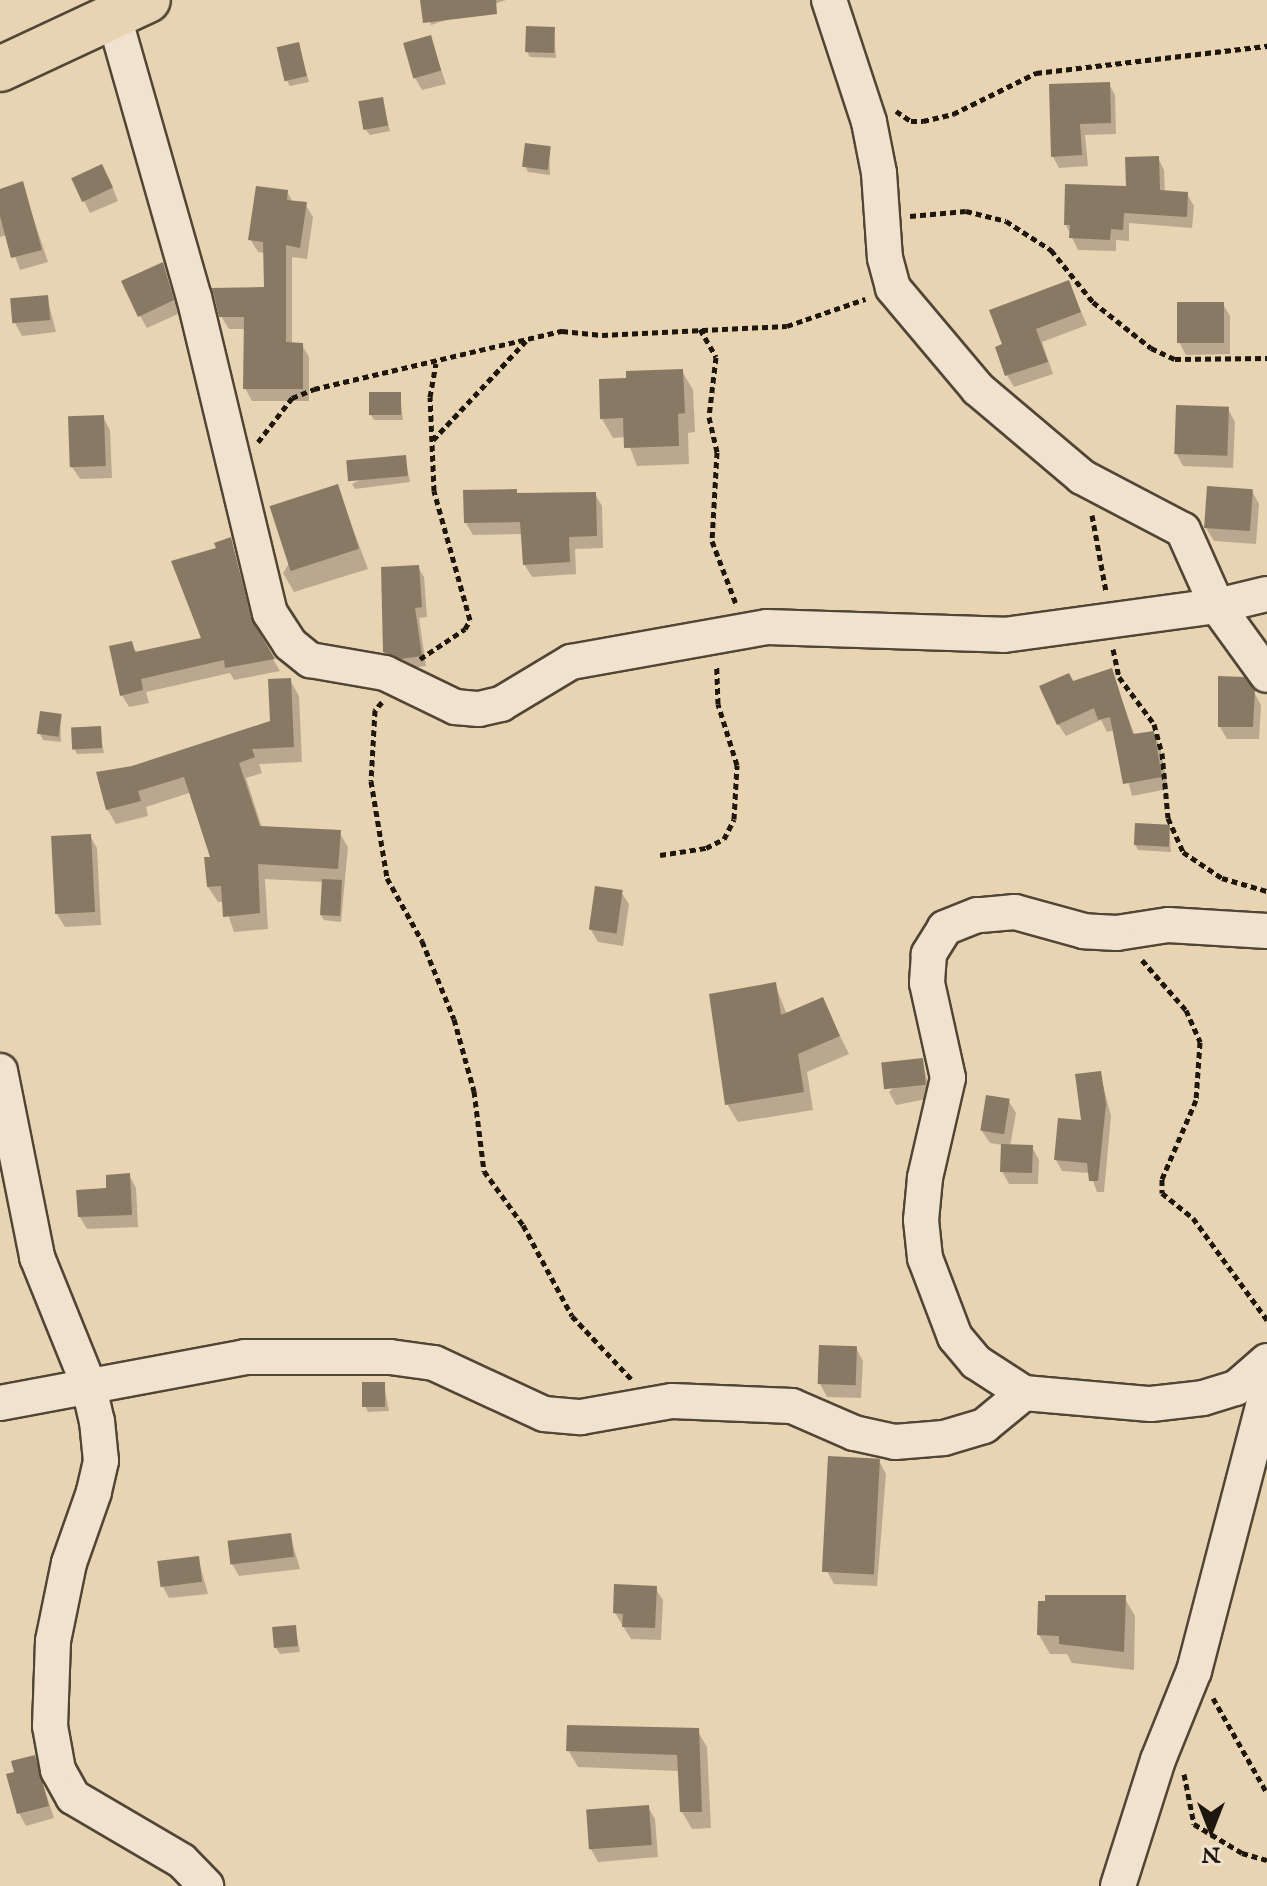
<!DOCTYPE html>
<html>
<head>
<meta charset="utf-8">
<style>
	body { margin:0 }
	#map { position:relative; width:1267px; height:1886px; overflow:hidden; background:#e8d3b3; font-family:"IM FELL English",serif }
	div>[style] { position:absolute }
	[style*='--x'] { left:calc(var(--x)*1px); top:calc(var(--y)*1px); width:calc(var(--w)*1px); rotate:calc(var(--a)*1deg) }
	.shadow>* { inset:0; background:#0003 }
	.building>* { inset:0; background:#877963; transform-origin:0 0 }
	.path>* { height:5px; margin-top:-2.5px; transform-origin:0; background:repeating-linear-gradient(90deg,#1e170d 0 6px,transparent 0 10px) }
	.roads { filter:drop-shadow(2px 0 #504636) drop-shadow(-2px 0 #504636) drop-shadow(0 2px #504636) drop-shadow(0 -2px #504636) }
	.minor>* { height:34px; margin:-17px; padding:0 17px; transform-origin:17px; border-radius:17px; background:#f0e2ce }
	.major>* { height:44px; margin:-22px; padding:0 22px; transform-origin:22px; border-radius:22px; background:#e8d3b3 }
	span { translate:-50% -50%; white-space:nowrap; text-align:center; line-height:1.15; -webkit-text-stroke:6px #f0e2ce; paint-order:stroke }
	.north { position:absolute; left:1171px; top:1790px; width:80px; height:80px; -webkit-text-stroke:6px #f0e2ce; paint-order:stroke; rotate:180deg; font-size:22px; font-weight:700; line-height:32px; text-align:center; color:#1e170d }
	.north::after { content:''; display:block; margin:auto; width:28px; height:36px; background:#1e170d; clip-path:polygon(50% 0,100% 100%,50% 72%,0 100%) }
</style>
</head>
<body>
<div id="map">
	<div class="shadow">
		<div style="clip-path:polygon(422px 0,506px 0,431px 25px)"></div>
		<div style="clip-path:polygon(554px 29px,556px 58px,530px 57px,527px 52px)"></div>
		<div style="clip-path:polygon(430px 37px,446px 84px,422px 90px,415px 78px)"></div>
		<div style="clip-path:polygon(298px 45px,309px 82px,290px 86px,287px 81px)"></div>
		<div style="clip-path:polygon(1109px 84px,1115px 95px,1116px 134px,1085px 135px,1088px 166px,1059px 168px,1053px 157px)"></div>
		<div style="clip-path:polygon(382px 99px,390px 131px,370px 135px,366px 130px)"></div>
		<div style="clip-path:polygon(549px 148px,550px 175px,528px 172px,525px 166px)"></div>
		<div style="clip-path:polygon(1158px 158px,1164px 170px,1165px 193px,1187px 194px,1194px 206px,1192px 228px,1129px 223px,1129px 241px,1116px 240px,1116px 251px,1078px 250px,1066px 225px,1128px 188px)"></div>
		<div style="clip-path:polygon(73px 179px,109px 179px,118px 201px,90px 213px)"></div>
		<div style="clip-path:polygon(22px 184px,48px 262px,20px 270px,7px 235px,0 237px,0 191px)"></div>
		<div style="clip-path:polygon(287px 192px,293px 202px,305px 204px,313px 217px,307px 259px,292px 257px,292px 344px,302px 345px,309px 357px,309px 401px,252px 401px,245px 388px,245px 329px,229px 329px,221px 316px,266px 289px,266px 253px,258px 252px,250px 239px)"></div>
		<div style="clip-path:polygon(162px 264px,180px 313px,147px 328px,140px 316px)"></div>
		<div style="clip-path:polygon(1068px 283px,1087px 325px,1042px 342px,1053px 374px,1014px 387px,1007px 375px,1005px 346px)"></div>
		<div style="clip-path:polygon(47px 297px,56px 332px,22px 336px,15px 323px)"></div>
		<div style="clip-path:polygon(1223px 304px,1230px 316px,1230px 354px,1186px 355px,1179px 342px)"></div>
		<div style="clip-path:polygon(682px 371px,693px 390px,695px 432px,688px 433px,689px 464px,637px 466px,626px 437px,613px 438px,602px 419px,628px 379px)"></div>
		<div style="clip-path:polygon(400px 394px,403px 420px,374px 420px,371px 415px)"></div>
		<div style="clip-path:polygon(1228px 409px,1235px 422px,1233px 468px,1183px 466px,1176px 453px)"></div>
		<div style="clip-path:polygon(103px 417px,110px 430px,112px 478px,80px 479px,72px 467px)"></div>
		<div style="clip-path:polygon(405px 458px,410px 482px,355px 489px,352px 484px)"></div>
		<div style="clip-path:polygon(337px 486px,368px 569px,294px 592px,283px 573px)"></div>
		<div style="clip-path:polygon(1252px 491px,1259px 504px,1256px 544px,1214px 541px,1206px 528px)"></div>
		<div style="clip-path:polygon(465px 492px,595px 494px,602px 506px,603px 548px,575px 549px,576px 574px,532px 577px,524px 564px,523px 534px,473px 535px,466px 523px)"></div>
		<div style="clip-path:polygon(230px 539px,257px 632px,280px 671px,234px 680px,230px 673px,146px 692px,149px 703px,129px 707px,122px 695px,131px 643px,137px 653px,204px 639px,218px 550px)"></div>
		<div style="clip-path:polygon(418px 567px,424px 577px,427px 617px,419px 618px,426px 666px,408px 668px,391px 662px,385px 652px)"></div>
		<div style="clip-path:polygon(1111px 671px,1135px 736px,1153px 733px,1160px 746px,1168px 789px,1132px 796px,1115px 730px,1107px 732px,1101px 720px,1066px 736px,1058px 724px,1073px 683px)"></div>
		<div style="clip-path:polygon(290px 680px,299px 696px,302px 762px,259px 764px,262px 773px,246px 778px,262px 828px,339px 832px,348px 847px,341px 922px,324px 920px,320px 914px,323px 882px,265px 879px,268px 929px,234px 932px,224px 902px,218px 902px,208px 887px,213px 859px,192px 792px,146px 807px,148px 816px,116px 824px,107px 809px,132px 768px,272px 723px)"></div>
		<div style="clip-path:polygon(1254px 692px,1261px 705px,1259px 739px,1227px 739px,1220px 727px)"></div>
		<div style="clip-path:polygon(60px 716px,61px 742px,43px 740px,40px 734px)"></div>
		<div style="clip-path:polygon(99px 728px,104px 753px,77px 754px,74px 748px)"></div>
		<div style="clip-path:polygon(1169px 827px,1171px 852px,1138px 850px,1135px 844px)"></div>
		<div style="clip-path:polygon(90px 836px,97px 848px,101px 925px,65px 927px,57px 914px)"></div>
		<div style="clip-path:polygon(621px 892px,629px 904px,623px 946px,598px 942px,591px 930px)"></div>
		<div style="clip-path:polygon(775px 984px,787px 1015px,822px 1000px,849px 1054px,807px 1072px,813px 1110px,738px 1122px,727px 1104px)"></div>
		<div style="clip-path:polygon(922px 1060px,932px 1098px,896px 1105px,889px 1092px)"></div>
		<div style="clip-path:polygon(1100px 1073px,1111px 1116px,1104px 1192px,1097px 1192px,1090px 1173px,1062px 1171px,1056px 1160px,1083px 1122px)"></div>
		<div style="clip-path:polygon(1008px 1100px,1016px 1113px,1010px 1147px,1032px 1147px,1039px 1160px,1038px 1184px,1009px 1184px,1002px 1171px,1003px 1145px,990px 1143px,982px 1131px)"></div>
		<div style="clip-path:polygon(129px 1175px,136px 1188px,138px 1227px,87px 1229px,80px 1217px)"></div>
		<div style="clip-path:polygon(856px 1348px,863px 1361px,861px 1398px,827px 1397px,820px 1384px)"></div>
		<div style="clip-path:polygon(384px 1384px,389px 1411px,368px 1412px,365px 1406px)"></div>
		<div style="clip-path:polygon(879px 1461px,886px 1474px,877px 1586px,834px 1584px,827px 1571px)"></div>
		<div style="clip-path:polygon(290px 1535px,300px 1569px,239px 1576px,232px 1564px)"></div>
		<div style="clip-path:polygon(198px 1558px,208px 1594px,169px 1598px,162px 1585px)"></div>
		<div style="clip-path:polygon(655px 1588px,663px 1600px,661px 1640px,631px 1639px,615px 1613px)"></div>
		<div style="clip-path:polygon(1124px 1597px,1135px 1616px,1134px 1670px,1072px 1663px,1067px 1654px,1050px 1654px,1039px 1635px)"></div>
		<div style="clip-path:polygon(295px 1627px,300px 1652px,280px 1654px,276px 1648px)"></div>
		<div style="clip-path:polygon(697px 1730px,707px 1747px,711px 1828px,692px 1829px,682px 1812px,680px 1771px,578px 1767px,568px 1750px)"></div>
		<div style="clip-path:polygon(34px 1757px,54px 1818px,26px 1826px,19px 1813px,17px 1774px)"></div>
		<div style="clip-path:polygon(648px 1807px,655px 1819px,658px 1857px,598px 1862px,591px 1849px)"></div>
	</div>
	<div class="building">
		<div style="clip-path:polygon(420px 0,496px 0,497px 14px,423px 23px)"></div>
		<div style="left:526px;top:26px;width:29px;height:26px;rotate:2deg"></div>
		<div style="left:431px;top:35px;width:37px;height:29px;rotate:74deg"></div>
		<div style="left:299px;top:42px;width:35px;height:23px;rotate:77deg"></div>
		<div style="clip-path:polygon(1110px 82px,1111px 123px,1080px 124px,1082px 155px,1051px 157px,1049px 84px)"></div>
		<div style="left:383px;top:97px;width:29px;height:25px;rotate:80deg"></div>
		<div style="left:525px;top:143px;width:26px;height:24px;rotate:7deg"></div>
		<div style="clip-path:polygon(1159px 156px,1160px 190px,1188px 192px,1187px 217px,1124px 213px,1123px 230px,1111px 229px,1110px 240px,1069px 238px,1070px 225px,1064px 225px,1065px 184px,1126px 186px,1125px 157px)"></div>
		<div style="left:102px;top:164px;width:26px;height:34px;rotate:65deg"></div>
		<div style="clip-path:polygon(23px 181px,42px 250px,11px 258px,0 216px,0 189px)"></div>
		<div style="clip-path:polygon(256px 186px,288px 190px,287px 200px,307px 202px,300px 248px,286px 245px,286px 342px,303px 343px,303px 389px,243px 389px,244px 317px,219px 317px,212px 288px,264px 287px,263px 242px,248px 240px)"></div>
		<div style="clip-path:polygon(163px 262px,174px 300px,138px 317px,121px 281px)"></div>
		<div style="clip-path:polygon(1069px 280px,1081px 312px,1036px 329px,1048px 362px,1005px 376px,995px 347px,1002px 344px,989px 310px)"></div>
		<div style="left:48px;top:295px;width:25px;height:38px;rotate:85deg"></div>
		<div style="left:1177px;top:302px;width:47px;height:41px"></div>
		<div style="clip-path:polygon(683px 369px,685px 413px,678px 414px,679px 446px,624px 448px,623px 418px,600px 419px,599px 379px,626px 378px,626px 371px)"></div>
		<div style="left:369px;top:392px;width:32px;height:23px"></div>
		<div style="left:1176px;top:405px;width:53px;height:49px;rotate:2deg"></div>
		<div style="left:104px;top:415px;width:51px;height:36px;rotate:88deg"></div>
		<div style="left:406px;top:455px;width:21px;height:60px;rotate:85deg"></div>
		<div style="left:338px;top:484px;width:68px;height:72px;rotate:72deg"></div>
		<div style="left:1207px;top:486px;width:46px;height:42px;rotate:4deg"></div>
		<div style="clip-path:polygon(517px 489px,517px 493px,596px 492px,597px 536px,569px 537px,570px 562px,523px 565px,520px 522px,464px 523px,463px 490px)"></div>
		<div style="clip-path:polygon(231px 537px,251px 618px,275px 659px,225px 668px,224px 660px,141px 679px,143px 690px,120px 696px,109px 646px,132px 641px,135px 652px,201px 638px,171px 561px,216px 548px,214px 543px)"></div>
		<div style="clip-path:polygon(419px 565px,422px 607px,415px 608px,422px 656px,401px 659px,383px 652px,381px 567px)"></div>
		<div style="clip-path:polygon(1112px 668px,1133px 734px,1154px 731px,1162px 777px,1123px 784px,1110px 717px,1098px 720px,1094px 708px,1057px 725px,1039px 686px,1069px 673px,1073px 681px)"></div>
		<div style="clip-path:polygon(1218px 676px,1244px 677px,1255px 690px,1253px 727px,1218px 727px)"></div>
		<div style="clip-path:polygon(291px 678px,294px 747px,252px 749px,255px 757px,239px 763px,260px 826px,341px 830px,338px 869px,258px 864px,260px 913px,223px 917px,221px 886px,207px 887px,204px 857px,210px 857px,184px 777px,138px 791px,141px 801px,106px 810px,96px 772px,132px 766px,270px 721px,268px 679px)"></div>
		<div style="left:40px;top:711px;width:22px;height:23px;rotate:8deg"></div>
		<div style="left:101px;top:726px;width:22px;height:30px;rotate:87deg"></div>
		<div style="left:1135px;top:823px;width:35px;height:22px;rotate:3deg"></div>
		<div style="left:91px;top:834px;width:78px;height:40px;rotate:87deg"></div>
		<div style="left:322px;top:879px;width:20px;height:36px;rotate:3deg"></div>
		<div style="left:595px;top:886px;width:28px;height:44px;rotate:8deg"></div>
		<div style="clip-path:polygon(776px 982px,781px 1015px,823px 997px,840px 1036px,798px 1054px,804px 1092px,725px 1105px,709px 994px)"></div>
		<div style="left:923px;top:1058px;width:27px;height:42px;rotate:84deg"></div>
		<div style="clip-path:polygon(1101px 1071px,1106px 1104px,1098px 1181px,1089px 1181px,1087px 1163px,1054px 1160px,1058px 1118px,1081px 1120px,1075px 1074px)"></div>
		<div style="left:986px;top:1095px;width:24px;height:36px;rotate:9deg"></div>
		<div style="left:1001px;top:1144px;width:32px;height:28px;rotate:2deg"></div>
		<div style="clip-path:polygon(130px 1173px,132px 1215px,78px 1217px,76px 1190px,106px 1188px,106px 1175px)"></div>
		<div style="left:819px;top:1345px;width:38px;height:39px;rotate:2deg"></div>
		<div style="left:362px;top:1382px;width:23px;height:25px"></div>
		<div style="left:828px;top:1456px;width:52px;height:116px;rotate:3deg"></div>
		<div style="left:291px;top:1533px;width:24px;height:64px;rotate:83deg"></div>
		<div style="left:199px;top:1556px;width:26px;height:42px;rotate:83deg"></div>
		<div style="clip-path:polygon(614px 1584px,657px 1586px,655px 1628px,622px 1627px,623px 1614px,613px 1613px)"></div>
		<div style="clip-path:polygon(1045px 1595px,1126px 1595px,1124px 1652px,1059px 1644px,1059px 1636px,1037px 1635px,1038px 1601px,1045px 1601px)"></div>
		<div style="left:296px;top:1625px;width:21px;height:24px;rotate:85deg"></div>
		<div style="clip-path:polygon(567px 1725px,699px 1728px,702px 1812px,680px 1812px,677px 1755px,566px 1751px)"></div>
		<div style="clip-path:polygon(35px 1755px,49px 1806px,17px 1814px,6px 1774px,14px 1772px,11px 1761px)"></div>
		<div style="left:649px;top:1805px;width:40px;height:63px;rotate:86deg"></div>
	</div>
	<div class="path">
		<div style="--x:896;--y:111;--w:18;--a:34"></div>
		<div style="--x:911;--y:121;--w:12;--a:0"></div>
		<div style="--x:923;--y:121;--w:31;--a:-13"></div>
		<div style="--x:953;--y:114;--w:93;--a:-26.3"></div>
		<div style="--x:1036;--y:73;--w:233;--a:-6.7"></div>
		<div style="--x:910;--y:216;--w:56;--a:-5.1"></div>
		<div style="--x:966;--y:211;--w:41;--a:14"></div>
		<div style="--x:1006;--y:221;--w:54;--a:32.8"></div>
		<div style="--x:1051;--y:250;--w:67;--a:51.1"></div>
		<div style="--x:1093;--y:302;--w:74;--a:38.4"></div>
		<div style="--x:1151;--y:348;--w:26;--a:25"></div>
		<div style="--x:1175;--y:359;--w:92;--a:-0.6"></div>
		<div style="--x:700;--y:329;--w:32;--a:60"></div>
		<div style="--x:716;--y:357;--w:60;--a:96.7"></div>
		<div style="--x:709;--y:417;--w:36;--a:77"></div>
		<div style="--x:717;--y:452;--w:89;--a:93.2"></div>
		<div style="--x:712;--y:541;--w:67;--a:69.1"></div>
		<div style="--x:433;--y:440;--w:137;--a:-46.8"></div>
		<div style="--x:258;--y:442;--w:56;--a:-52.3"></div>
		<div style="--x:292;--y:398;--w:24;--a:-22"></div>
		<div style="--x:314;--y:389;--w:255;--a:-13.2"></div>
		<div style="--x:562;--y:331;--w:40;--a:5.7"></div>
		<div style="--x:602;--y:335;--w:185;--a:-2.8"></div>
		<div style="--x:787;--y:326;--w:83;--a:-19.1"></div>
		<div style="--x:1092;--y:515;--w:77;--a:79.6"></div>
		<div style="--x:1113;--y:649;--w:29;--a:78"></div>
		<div style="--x:1119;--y:677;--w:59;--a:53.3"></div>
		<div style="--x:1154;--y:724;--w:30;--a:75"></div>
		<div style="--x:1162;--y:753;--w:65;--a:84.7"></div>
		<div style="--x:1168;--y:818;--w:37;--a:66"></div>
		<div style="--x:1183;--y:852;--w:47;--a:33.7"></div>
		<div style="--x:1222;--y:878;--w:47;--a:16.1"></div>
		<div style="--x:420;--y:659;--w:54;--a:-33.7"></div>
		<div style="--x:465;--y:629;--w:10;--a:-61"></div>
		<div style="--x:470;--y:620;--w:134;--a:-105.6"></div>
		<div style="--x:434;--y:491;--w:94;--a:-92.4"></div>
		<div style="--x:430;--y:397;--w:34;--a:-80"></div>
		<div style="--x:382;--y:702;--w:11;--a:131"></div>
		<div style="--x:375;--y:710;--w:71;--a:93.2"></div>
		<div style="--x:371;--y:781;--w:98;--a:80.6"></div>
		<div style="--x:387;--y:878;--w:72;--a:60.9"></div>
		<div style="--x:422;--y:941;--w:84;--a:67.7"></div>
		<div style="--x:454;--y:1019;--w:75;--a:74.5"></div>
		<div style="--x:474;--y:1091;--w:81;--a:82.9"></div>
		<div style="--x:484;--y:1171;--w:67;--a:54.2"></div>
		<div style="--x:523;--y:1225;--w:103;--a:61.7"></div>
		<div style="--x:572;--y:1316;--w:88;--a:46.8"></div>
		<div style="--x:660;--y:855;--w:47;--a:-8.7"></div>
		<div style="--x:706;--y:848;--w:20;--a:-27"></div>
		<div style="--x:724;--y:839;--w:22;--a:-63"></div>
		<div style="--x:734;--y:819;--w:54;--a:-86.8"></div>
		<div style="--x:737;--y:765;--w:64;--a:-107.3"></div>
		<div style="--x:718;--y:704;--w:38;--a:-92"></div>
		<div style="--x:1142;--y:960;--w:67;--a:48.7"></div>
		<div style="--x:1186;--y:1010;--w:35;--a:66"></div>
		<div style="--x:1200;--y:1042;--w:58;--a:93.9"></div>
		<div style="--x:1196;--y:1100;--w:86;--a:113.3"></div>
		<div style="--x:1162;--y:1179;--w:14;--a:90"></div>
		<div style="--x:1162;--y:1193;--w:40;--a:39"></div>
		<div style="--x:1193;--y:1218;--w:126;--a:54"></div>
		<div style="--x:1213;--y:1698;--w:109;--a:60.4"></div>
		<div style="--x:1184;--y:1774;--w:51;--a:78.7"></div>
		<div style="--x:1194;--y:1824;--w:56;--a:31.1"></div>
		<div style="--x:1242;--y:1853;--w:26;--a:16"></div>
	</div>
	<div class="roads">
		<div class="minor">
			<div style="--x:829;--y:0;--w:128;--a:71.8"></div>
			<div style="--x:869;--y:122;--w:52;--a:78.9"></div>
			<div style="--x:879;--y:173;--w:85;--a:86"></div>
			<div style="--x:885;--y:258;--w:31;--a:75"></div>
			<div style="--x:893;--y:288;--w:132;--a:49.9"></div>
			<div style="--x:978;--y:389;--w:136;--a:40.2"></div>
			<div style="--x:1082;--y:477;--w:114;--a:27.7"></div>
			<div style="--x:1183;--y:530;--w:83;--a:65.9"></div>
			<div style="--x:1217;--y:606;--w:85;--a:54.1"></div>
			<div style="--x:114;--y:17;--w:291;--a:74.1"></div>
			<div style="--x:194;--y:297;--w:325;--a:76.5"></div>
			<div style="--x:270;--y:613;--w:37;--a:57"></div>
			<div style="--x:290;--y:644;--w:26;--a:39"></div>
			<div style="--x:310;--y:660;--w:76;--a:9.8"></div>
			<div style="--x:385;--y:673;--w:78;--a:25.9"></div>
			<div style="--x:455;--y:707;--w:24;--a:5"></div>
			<div style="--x:479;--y:709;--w:23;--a:-13"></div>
			<div style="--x:501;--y:704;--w:82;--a:-31"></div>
			<div style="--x:571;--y:662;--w:199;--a:-10.1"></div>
			<div style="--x:767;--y:627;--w:237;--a:1.9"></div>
			<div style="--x:1004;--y:635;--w:215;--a:-7.8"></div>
			<div style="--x:1217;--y:606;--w:51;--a:-13.5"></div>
			<div style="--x:1267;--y:931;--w:99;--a:-176.5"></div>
			<div style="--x:1168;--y:925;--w:52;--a:171.1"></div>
			<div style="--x:1117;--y:933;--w:33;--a:-177"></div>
			<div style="--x:1084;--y:931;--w:72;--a:-164.6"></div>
			<div style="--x:1015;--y:912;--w:38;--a:175"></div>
			<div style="--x:977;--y:915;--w:35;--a:158"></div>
			<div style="--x:945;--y:928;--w:31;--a:122"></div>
			<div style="--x:929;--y:954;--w:29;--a:94"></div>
			<div style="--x:927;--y:983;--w:97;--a:77.5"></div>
			<div style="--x:948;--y:1078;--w:103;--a:103"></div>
			<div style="--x:925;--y:1178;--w:42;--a:95.4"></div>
			<div style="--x:921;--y:1220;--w:38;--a:84"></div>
			<div style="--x:925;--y:1258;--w:85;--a:69.2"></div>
			<div style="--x:955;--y:1337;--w:33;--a:50"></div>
			<div style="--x:976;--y:1362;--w:57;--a:32.9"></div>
			<div style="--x:1024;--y:1393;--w:127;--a:5"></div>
			<div style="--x:1151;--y:1404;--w:52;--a:-6.6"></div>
			<div style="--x:1203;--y:1398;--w:34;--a:-17"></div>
			<div style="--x:1236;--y:1388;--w:41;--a:-41.1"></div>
			<div style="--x:0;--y:1071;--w:190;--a:78.7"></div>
			<div style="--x:37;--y:1257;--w:136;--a:68"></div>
			<div style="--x:88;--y:1383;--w:39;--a:77"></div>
			<div style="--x:97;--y:1421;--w:40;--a:84.3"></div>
			<div style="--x:101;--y:1461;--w:32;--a:103"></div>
			<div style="--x:94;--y:1492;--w:75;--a:109.4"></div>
			<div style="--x:69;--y:1563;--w:80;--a:101.6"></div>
			<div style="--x:53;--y:1641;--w:85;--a:92"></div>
			<div style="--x:50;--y:1726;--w:45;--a:79.7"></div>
			<div style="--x:58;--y:1770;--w:31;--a:61"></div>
			<div style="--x:73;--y:1797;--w:126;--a:30.4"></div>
			<div style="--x:182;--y:1861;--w:35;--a:46"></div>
			<div style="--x:0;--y:1403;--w:249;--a:-10.6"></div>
			<div style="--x:245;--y:1357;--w:145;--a:0"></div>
			<div style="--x:390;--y:1357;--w:44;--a:7.8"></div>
			<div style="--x:434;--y:1363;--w:121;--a:24.9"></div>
			<div style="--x:544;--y:1414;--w:37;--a:5"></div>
			<div style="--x:581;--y:1417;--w:92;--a:-10"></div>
			<div style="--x:672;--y:1401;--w:120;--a:2.4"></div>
			<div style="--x:792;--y:1406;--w:68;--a:23.5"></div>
			<div style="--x:854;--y:1433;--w:42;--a:12.4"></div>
			<div style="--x:895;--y:1442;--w:49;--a:-4.7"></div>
			<div style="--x:944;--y:1438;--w:42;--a:-16.7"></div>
			<div style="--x:984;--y:1426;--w:52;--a:-39.5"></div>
			<div style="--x:1118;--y:1886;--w:132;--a:-72.4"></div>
			<div style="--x:1158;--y:1760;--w:96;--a:-68"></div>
			<div style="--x:1194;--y:1671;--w:290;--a:-75.4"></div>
		</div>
		<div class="major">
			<div style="--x:0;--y:69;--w:163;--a:-25"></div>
		</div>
	</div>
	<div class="north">N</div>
</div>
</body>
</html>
